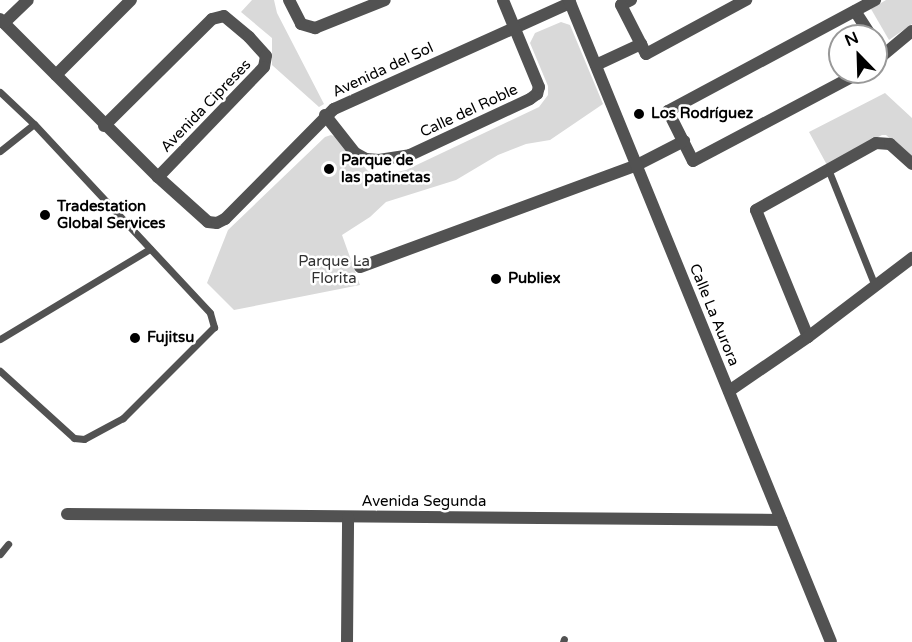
<!DOCTYPE html>
<html>
<head>
<meta charset="utf-8">
<style>
	body { margin:0 }
	#map { position:relative; width:912px; height:642px; overflow:hidden; background:#fff; font-family:"Varela Round",sans-serif }
	div>[style] { position:absolute }
	[style*='--x'] { left:calc(var(--x)*1px); top:calc(var(--y)*1px); width:calc(var(--w)*1px); rotate:calc(var(--a)*1deg) }
	.green>* { inset:0; background:#d9d9d9 }
	.service>* { height:7px; margin:-3.5px; padding:0 3.5px; transform-origin:3.5px; border-radius:3.5px; background:#525252 }
	.minor>* { height:12px; margin:-6px; padding:0 6px; transform-origin:6px; border-radius:6px; background:#525252 }
	.tertiary>* { height:12px; margin:-6px; padding:0 6px; transform-origin:6px; border-radius:6px; background:#525252 }
	.dots>* { width:16px; height:16px; translate:-50% -50%; box-sizing:border-box; border:3px solid #fff; border-radius:50% }
	span { translate:-50% -50%; white-space:nowrap; text-align:center; line-height:1.15; -webkit-text-stroke:5px #fff; paint-order:stroke }
	.street-label { font-size:15px; color:#000 }
	.poi-label { font-size:15px; color:#000; font-weight:700 }
	.left { translate:0 -50%; text-align:left }
	.park-label { font-size:15px; color:#303030 }
	.north { position:absolute; left:828px; top:24px; width:60px; height:60px; box-sizing:border-box; background:#fff; border:2px solid #999; border-radius:50%; rotate:337deg; font-size:16px; font-weight:700; line-height:24px; text-align:center; color:#000 }
	.north::after { content:''; display:block; margin:auto; width:21px; height:27px; background:#000; clip-path:polygon(50% 0,100% 100%,50% 72%,0 100%) }
</style>
</head>
<body>
<div id="map">
	<div class="green">
		<div style="clip-path:polygon(252px 0,274px 0,277px 13px,324px 104px,319px 107px,272px 65px,272px 38px,241px 12px)"></div>
		<div style="clip-path:polygon(886px 0,912px 0,912px 24px,889px 40px,871px 9px)"></div>
		<div style="clip-path:polygon(561px 22px,570px 25px,603px 104px,550px 140px,526px 144px,498px 155px,456px 180px,386px 202px,370px 217px,342px 235px,360px 285px,234px 310px,207px 283px,228px 230px,325px 137px,331px 135px,338px 138px,368px 171px,384px 175px,406px 170px,539px 107px,548px 95px,548px 86px,530px 43px,535px 33px)"></div>
		<div style="clip-path:polygon(885px 93px,912px 118px,912px 158px,886px 135px,882px 135px,827px 165px,809px 132px)"></div>
	</div>
	<div class="service">
		<div style="--x:0;--y:92;--w:47;--a:43.3"></div>
		<div style="--x:34;--y:124;--w:258;--a:47"></div>
		<div style="--x:210;--y:313;--w:15;--a:74"></div>
		<div style="--x:214;--y:327;--w:129;--a:135"></div>
		<div style="--x:123;--y:418;--w:44;--a:151.7"></div>
		<div style="--x:84;--y:439;--w:10;--a:-174"></div>
		<div style="--x:74;--y:438;--w:100;--a:-137.8"></div>
		<div style="--x:0;--y:151;--w:43;--a:-38.5"></div>
		<div style="--x:828;--y:169;--w:126;--a:68.1"></div>
		<div style="--x:0;--y:339;--w:175;--a:-31"></div>
		<div style="--x:0;--y:554;--w:13;--a:-51"></div>
		<div style="--x:563;--y:642;--w:3;--a:-72"></div>
	</div>
	<div class="minor">
		<div style="--x:289;--y:0;--w:27;--a:63"></div>
		<div style="--x:301;--y:24;--w:15;--a:16"></div>
		<div style="--x:315;--y:28;--w:75;--a:-21.8"></div>
		<div style="--x:631;--y:0;--w:11;--a:153"></div>
		<div style="--x:621;--y:5;--w:55;--a:63"></div>
		<div style="--x:646;--y:54;--w:114;--a:-28.4"></div>
		<div style="--x:855;--y:11;--w:30;--a:57"></div>
		<div style="--x:0;--y:19;--w:223;--a:45"></div>
		<div style="--x:158;--y:177;--w:67;--a:42"></div>
		<div style="--x:208;--y:222;--w:9;--a:6"></div>
		<div style="--x:217;--y:223;--w:9;--a:-27"></div>
		<div style="--x:225;--y:219;--w:155;--a:-45.3"></div>
		<div style="--x:334;--y:109;--w:259;--a:-24.2"></div>
		<div style="--x:4;--y:23;--w:33;--a:-44"></div>
		<div style="--x:876;--y:61;--w:47;--a:-39.8"></div>
		<div style="--x:596;--y:65;--w:50;--a:-25"></div>
		<div style="--x:861;--y:72;--w:190;--a:152.1"></div>
		<div style="--x:693;--y:161;--w:56;--a:-116.6"></div>
		<div style="--x:668;--y:111;--w:235;--a:-28.2"></div>
		<div style="--x:56;--y:75;--w:106;--a:-45"></div>
		<div style="--x:325;--y:115;--w:48;--a:51.7"></div>
		<div style="--x:355;--y:153;--w:13;--a:29"></div>
		<div style="--x:366;--y:159;--w:13;--a:4"></div>
		<div style="--x:379;--y:160;--w:31;--a:-9"></div>
		<div style="--x:410;--y:155;--w:132;--a:-25"></div>
		<div style="--x:530;--y:99;--w:9;--a:-36"></div>
		<div style="--x:537;--y:94;--w:7;--a:-74"></div>
		<div style="--x:539;--y:87;--w:94;--a:-112.5"></div>
		<div style="--x:104;--y:126;--w:152;--a:-44.7"></div>
		<div style="--x:212;--y:19;--w:12;--a:-14"></div>
		<div style="--x:224;--y:16;--w:33;--a:40"></div>
		<div style="--x:249;--y:37;--w:25;--a:48"></div>
		<div style="--x:266;--y:56;--w:11;--a:100"></div>
		<div style="--x:264;--y:67;--w:153;--a:133.9"></div>
		<div style="--x:360;--y:267;--w:295;--a:-20.2"></div>
		<div style="--x:637;--y:165;--w:53;--a:-27.1"></div>
		<div style="--x:808;--y:337;--w:137;--a:-112.3"></div>
		<div style="--x:756;--y:210;--w:137;--a:-29.2"></div>
		<div style="--x:876;--y:143;--w:14;--a:4"></div>
		<div style="--x:890;--y:144;--w:30;--a:42"></div>
		<div style="--x:729;--y:391;--w:96;--a:-34.4"></div>
		<div style="--x:808;--y:337;--w:131;--a:-37.2"></div>
		<div style="--x:67;--y:514;--w:714;--a:0.48"></div>
		<div style="--x:347;--y:642;--w:125;--a:-89.5"></div>
	</div>
	<div class="tertiary">
		<div style="--x:569;--y:0;--w:693;--a:67.8"></div>
	</div>
	<div class="dots">
		<div style="left:639px;top:114px;background:#000"></div>
		<div style="left:329px;top:169px;background:#000"></div>
		<div style="left:45px;top:215px;background:#000"></div>
		<div style="left:496px;top:279px;background:#000"></div>
		<div style="left:135px;top:338px;background:#000"></div>
	</div>
	<div class="street-label">
		<span style="left:383px;top:70px;rotate:-25deg">Avenida del Sol</span>
		<span style="left:206px;top:106px;rotate:-46deg">Avenida Cipreses</span>
		<span style="left:469px;top:111px;rotate:-25deg">Calle del Roble</span>
		<span style="left:714px;top:315px;rotate:68deg">Calle La Aurora</span>
		<span style="left:424px;top:502px">Avenida Segunda</span>
	</div>
	<div class="poi-label">
		<span class="left" style="left:651px;top:114px">Los Rodríguez</span>
		<span class="left" style="left:341px;top:169px">Parque de<br>las patinetas</span>
		<span class="left" style="left:57px;top:215px">Tradestation<br>Global Services</span>
		<span class="left" style="left:508px;top:279px">Publiex</span>
		<span class="left" style="left:147px;top:338px">Fujitsu</span>
	</div>
	<div class="park-label">
		<span style="left:334px;top:270px">Parque La<br>Florita</span>
	</div>
	<div class="north">N</div>
</div>
</body>
</html>
